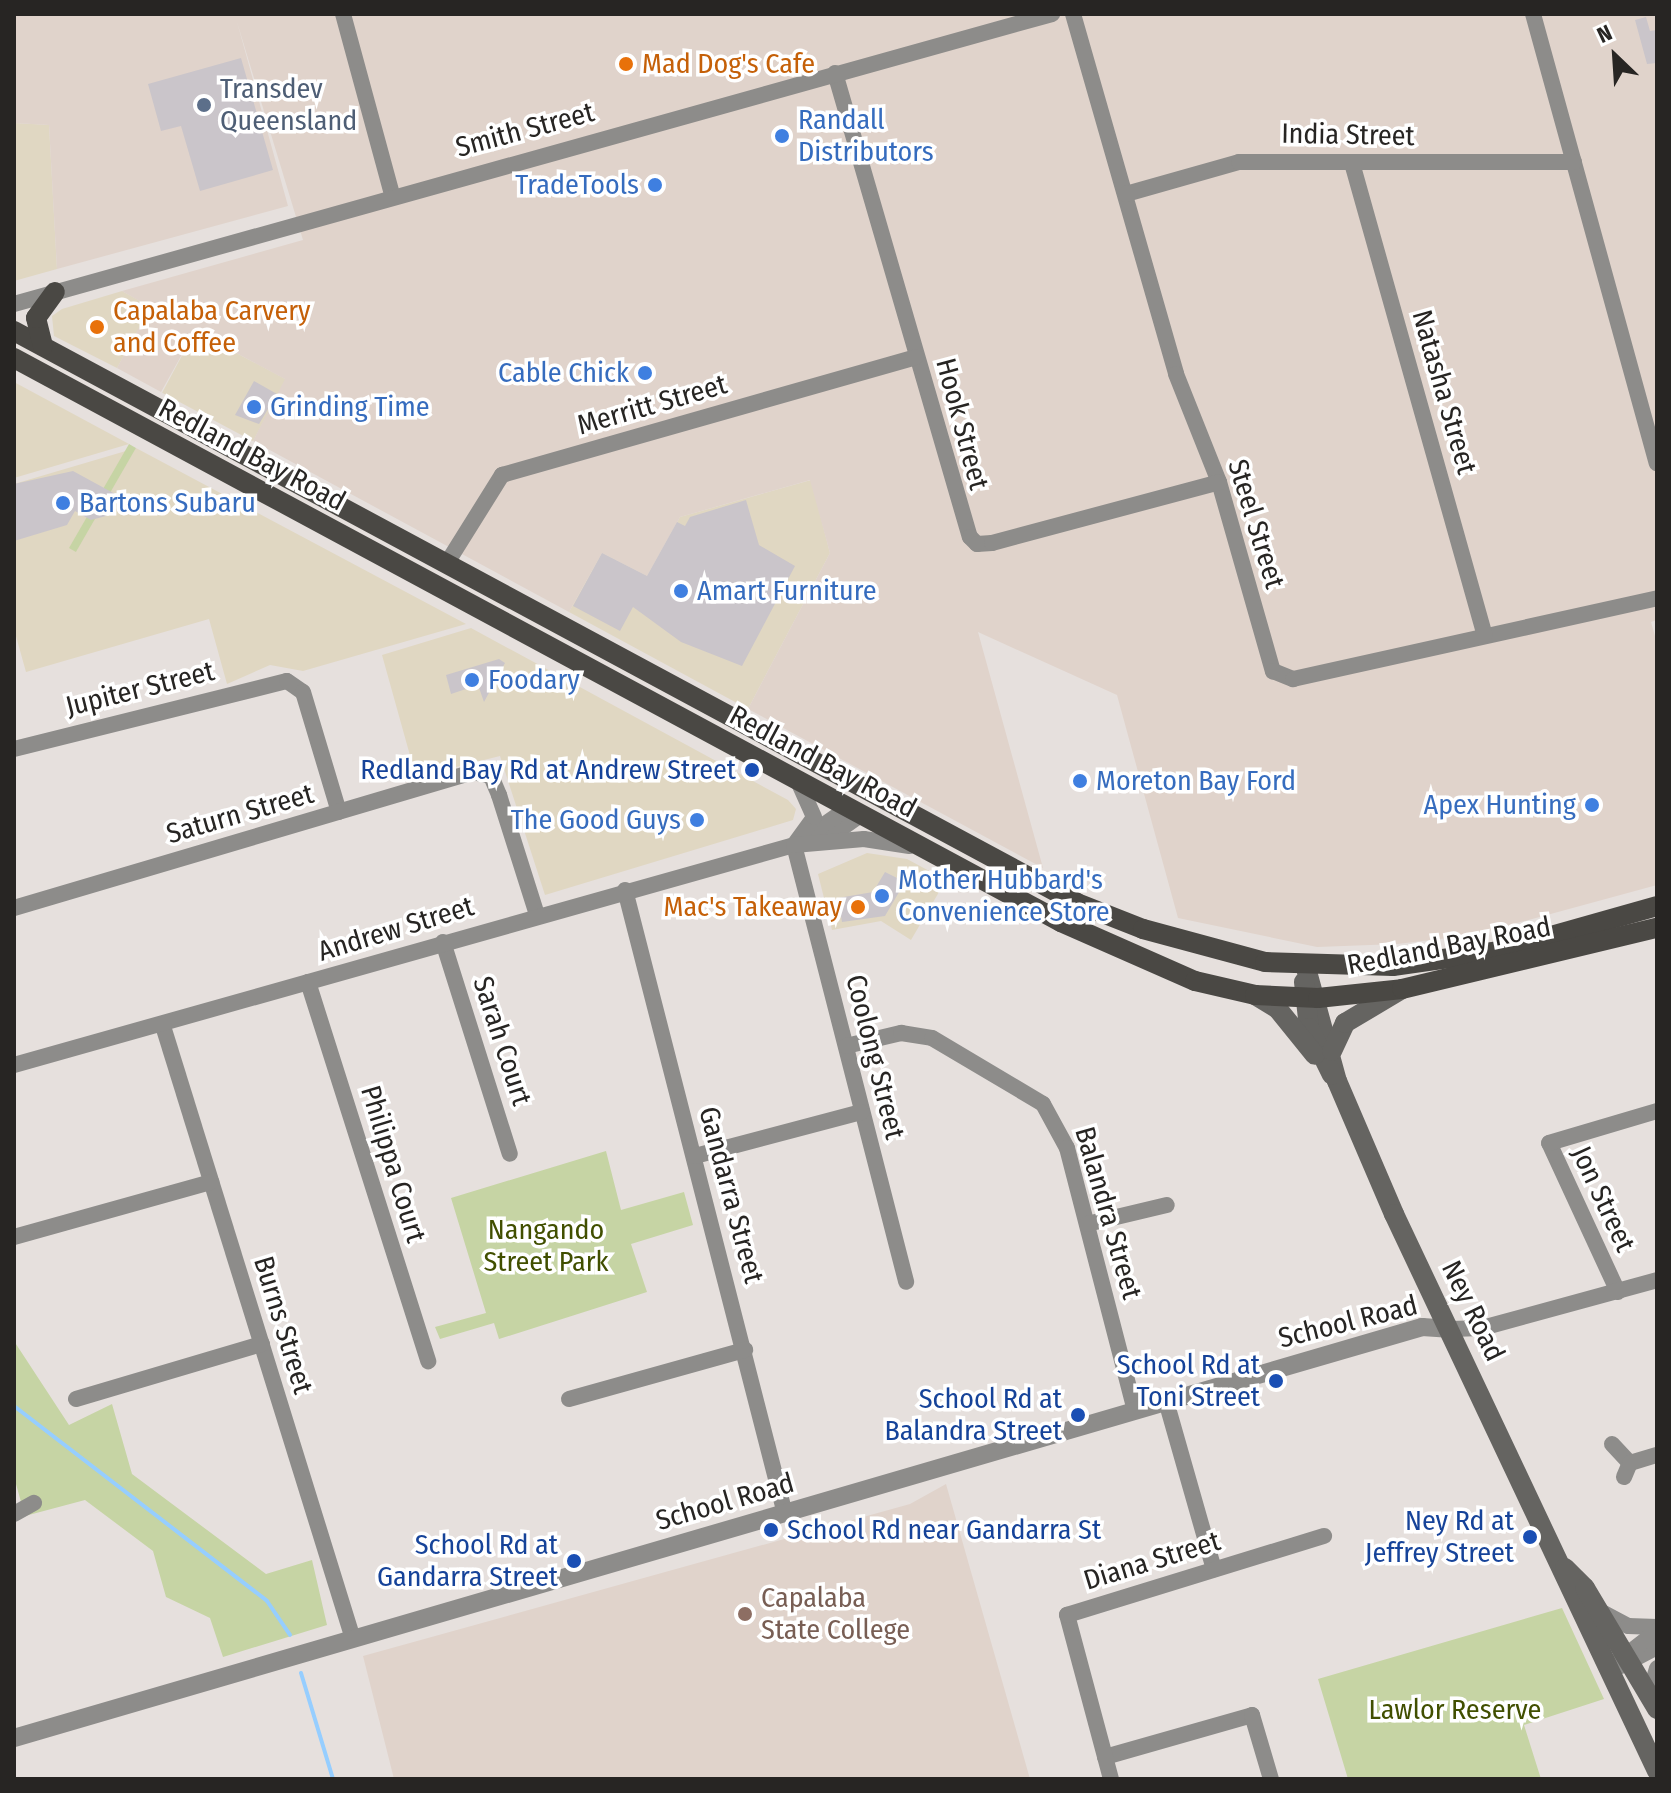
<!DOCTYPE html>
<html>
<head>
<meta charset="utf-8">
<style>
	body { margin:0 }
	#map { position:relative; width:1671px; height:1793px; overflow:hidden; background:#e6e0dd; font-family:"Fira Sans Condensed",sans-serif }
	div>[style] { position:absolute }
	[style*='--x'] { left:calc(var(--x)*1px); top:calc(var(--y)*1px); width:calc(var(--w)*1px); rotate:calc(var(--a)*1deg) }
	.commercial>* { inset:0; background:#e0d7c2; transform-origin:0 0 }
	.built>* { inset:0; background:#e0d3cb }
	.green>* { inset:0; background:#c6d4a4; transform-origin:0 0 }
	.stream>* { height:4px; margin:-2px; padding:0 2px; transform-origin:2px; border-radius:2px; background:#96ceff }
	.building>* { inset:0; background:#cac5ca }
	.minor>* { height:16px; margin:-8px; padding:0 8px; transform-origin:8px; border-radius:8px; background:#8d8c8a }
	.tertiary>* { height:18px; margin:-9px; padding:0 9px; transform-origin:9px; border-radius:9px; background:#8d8c8a }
	.secondary>* { height:20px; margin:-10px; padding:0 10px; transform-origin:10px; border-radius:10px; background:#656461 }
	.primary>* { height:20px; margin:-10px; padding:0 10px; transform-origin:10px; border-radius:10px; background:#4a4844 }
	.dots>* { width:22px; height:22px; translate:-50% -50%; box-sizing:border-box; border:4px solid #fff; border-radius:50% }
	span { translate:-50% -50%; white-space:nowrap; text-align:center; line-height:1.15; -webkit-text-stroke:7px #fff; paint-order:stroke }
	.food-label { font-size:28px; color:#c56008 }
	.left { translate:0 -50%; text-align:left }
	.right { translate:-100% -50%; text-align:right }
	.service-label { font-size:28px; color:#4e5e75 }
	.shop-label { font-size:28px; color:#366cbe }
	.street-label { font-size:28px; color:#272523 }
	.transit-label { font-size:28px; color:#164399 }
	.park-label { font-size:28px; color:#414f00 }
	.education-label { font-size:28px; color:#785e54 }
	.frame { position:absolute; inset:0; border:16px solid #272523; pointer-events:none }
	.north { position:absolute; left:1575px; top:16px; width:80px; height:80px; -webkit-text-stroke:6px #fff; paint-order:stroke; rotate:335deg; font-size:22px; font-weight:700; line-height:32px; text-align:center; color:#272523 }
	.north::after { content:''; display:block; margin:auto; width:28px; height:36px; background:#272523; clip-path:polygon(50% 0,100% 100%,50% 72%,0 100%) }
</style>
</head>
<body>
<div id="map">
	<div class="commercial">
		<div style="clip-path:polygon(14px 123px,49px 125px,57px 269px,14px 281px)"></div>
		<div style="clip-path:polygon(122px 291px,151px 307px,117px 368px,54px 336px,52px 316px,62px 309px)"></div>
		<div style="left:195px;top:331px;width:103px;height:70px;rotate:28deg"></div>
		<div style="clip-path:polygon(14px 382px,129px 444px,14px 478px)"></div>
		<div style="clip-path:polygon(136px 448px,466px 624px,303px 671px,270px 665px,227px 684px,209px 619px,26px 672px,14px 629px,14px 484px)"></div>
		<div style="clip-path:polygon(811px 480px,830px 553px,748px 709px,569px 612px,602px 553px,647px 576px,680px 517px)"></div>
		<div style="clip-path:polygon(471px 628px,788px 800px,796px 809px,793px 820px,545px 895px,500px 756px,416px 777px,382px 655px)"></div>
		<div style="clip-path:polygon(867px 853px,907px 859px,946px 880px,911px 940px,881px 921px,832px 930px,818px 874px)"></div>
	</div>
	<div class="built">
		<div style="clip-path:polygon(14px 14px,1657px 14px,1657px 620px,1651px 622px,1657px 643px,1657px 885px,1473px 935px,1397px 944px,1317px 947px,1178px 918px,1117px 695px,978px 632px,1043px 868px,748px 709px,830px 553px,810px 480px,680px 517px,647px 576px,602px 553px,569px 612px,253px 441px,285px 379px,195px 331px,161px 392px,117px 368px,150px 307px,122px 291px,303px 240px,237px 22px,288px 206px,57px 269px,49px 125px,14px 123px)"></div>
		<div style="clip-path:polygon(946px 1484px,1030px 1779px,394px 1779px,363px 1656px,910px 1504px)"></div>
	</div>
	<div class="green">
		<div style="left:129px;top:444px;width:8px;height:120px;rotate:30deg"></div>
		<div style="clip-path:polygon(606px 1151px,621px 1210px,684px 1192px,693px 1225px,631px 1244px,647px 1292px,499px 1339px,494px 1323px,440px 1339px,435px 1327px,486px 1313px,451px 1198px)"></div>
		<div style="clip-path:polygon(14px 1341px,69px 1425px,112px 1404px,132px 1474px,266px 1574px,312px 1560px,327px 1625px,223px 1657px,210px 1618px,166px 1597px,153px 1551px,85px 1500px,25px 1516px,14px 1477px)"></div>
		<div style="clip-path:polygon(1562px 1608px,1604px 1699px,1524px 1725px,1541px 1779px,1348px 1779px,1318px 1679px)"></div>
	</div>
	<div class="stream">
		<div style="--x:14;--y:1406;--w:319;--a:37.6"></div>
		<div style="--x:267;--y:1601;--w:41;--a:55.9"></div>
		<div style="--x:301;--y:1673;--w:111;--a:73.2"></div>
	</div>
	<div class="building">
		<div style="clip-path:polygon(1646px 17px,1650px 31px,1657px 30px,1657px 63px,1647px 64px,1635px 20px)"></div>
		<div style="clip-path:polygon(241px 58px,273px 170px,200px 191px,181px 126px,161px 131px,148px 84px)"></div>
		<div style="clip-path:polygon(254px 381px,277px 394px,259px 424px,235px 415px)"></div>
		<div style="clip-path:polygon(73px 471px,117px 495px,106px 516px,91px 520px,75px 511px,67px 525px,14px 541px,14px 484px)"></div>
		<div style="clip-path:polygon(746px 500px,759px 545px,795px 566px,742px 666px,681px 642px,633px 607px,620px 631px,573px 606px,602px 553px,647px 576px,677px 522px,685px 526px,690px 517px)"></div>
		<div style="clip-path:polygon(499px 659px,505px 663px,484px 702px,478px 685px,451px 694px,446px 675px)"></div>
		<div style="clip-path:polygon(885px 872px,905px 882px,885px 916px,842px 922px,838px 898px,873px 892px)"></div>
	</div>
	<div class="minor">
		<div style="--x:343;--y:14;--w:187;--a:74.8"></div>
		<div style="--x:1073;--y:14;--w:374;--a:74"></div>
		<div style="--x:1176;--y:374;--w:116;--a:68.3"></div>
		<div style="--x:1219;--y:482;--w:197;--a:74.1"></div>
		<div style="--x:1273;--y:671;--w:22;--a:22"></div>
		<div style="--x:1293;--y:679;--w:373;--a:-12.5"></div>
		<div style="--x:1533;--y:14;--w:466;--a:74.6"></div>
		<div style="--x:835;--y:73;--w:483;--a:73.8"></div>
		<div style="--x:970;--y:537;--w:10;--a:45"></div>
		<div style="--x:977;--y:544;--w:15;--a:-4"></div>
		<div style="--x:992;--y:543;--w:235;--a:-15"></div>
		<div style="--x:1352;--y:163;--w:490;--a:74.3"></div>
		<div style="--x:1126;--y:194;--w:117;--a:-15.8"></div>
		<div style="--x:1239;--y:162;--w:335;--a:0"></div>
		<div style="--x:14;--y:304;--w:1078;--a:-15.61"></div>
		<div style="--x:447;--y:563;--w:104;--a:-58"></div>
		<div style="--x:502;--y:475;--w:430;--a:-15.9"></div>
		<div style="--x:14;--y:749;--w:281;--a:-14"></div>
		<div style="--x:287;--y:681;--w:19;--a:35"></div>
		<div style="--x:303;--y:692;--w:125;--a:73.3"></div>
		<div style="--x:828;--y:838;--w:42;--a:-35.2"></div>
		<div style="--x:802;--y:840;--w:56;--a:-34.8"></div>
		<div style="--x:794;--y:845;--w:451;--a:75.6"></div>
		<div style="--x:794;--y:845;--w:34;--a:-54"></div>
		<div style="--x:814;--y:817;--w:39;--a:-114"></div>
		<div style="--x:625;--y:890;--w:644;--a:75.62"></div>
		<div style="--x:14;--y:908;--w:479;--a:-16.5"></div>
		<div style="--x:473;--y:772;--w:18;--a:13"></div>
		<div style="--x:491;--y:776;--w:21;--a:67"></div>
		<div style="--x:499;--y:795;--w:126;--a:72.4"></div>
		<div style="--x:443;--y:942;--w:222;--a:72.5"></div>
		<div style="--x:308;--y:982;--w:398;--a:72.4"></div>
		<div style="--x:163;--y:1026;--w:642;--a:72.78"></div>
		<div style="--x:846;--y:1046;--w:57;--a:-13.3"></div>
		<div style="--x:901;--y:1033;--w:31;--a:9"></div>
		<div style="--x:932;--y:1038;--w:129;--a:30.7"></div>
		<div style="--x:1043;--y:1104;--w:50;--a:61.4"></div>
		<div style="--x:1067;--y:1148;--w:271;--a:75.5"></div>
		<div style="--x:14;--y:1065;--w:810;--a:-15.75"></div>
		<div style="--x:794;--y:845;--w:70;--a:-4.9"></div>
		<div style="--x:864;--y:839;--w:46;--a:8.8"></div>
		<div style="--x:695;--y:1156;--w:172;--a:-14.8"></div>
		<div style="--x:1087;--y:1224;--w:82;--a:-13.4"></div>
		<div style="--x:14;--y:1237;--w:205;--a:-15.6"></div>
		<div style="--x:1618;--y:1292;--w:164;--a:-114.8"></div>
		<div style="--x:1549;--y:1143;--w:113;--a:-16.5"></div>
		<div style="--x:1452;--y:1329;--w:30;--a:-2"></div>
		<div style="--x:1482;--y:1328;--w:181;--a:-15.3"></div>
		<div style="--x:76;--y:1399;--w:194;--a:-16.5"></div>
		<div style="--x:569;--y:1399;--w:183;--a:-15.6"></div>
		<div style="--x:1166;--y:1401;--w:175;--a:74.1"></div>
		<div style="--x:1612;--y:1444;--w:26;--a:47"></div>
		<div style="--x:1624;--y:1477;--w:15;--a:-67"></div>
		<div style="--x:1630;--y:1463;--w:28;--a:-17"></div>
		<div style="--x:14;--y:1514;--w:23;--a:-29"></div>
		<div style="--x:1600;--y:1611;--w:32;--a:28"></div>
		<div style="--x:1628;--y:1626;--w:29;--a:2"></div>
		<div style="--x:1621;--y:1666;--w:41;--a:-27.8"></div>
		<div style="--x:1608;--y:1669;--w:62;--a:-37.8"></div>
		<div style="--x:1649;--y:1696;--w:29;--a:-74"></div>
		<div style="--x:1105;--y:1757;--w:153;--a:-15.9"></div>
		<div style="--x:1252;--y:1715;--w:67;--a:73.5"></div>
		<div style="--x:1111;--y:1779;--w:170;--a:-105"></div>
		<div style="--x:1067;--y:1615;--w:269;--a:-17.1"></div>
	</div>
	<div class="tertiary">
		<div style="--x:14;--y:1738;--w:1467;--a:-16.27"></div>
		<div style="--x:1422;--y:1327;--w:30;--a:4"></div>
	</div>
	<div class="secondary">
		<div style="--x:1306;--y:968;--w:117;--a:74.7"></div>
		<div style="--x:1337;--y:1081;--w:145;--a:66.8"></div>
		<div style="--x:1394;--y:1214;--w:616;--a:64.72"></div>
		<div style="--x:1304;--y:982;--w:46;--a:83.8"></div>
		<div style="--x:1309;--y:1028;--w:52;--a:63.9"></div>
		<div style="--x:1255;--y:995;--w:26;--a:31"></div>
		<div style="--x:1277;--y:1008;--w:60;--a:51"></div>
		<div style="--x:1332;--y:1051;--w:31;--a:-65"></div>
		<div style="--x:1345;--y:1023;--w:66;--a:-30.8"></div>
		<div style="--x:1565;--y:1568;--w:28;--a:45"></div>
		<div style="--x:1585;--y:1588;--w:141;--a:59.2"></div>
	</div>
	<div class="primary">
		<div style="--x:14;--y:331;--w:1207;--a:28.28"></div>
		<div style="--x:1077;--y:903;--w:71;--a:21.5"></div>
		<div style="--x:1143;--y:929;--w:126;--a:15.1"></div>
		<div style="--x:1265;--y:962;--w:128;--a:1.8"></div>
		<div style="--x:1393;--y:966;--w:106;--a:-8.1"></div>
		<div style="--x:1498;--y:951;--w:165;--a:-15.8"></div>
		<div style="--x:43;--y:346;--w:29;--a:-104"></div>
		<div style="--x:36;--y:318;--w:32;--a:-54"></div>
		<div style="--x:14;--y:358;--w:1189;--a:28.31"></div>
		<div style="--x:1061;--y:922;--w:146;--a:23.8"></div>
		<div style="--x:1195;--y:981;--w:62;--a:13.1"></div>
		<div style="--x:1255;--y:995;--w:63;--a:2.7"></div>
		<div style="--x:1318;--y:998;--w:84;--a:-6.1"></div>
		<div style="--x:1402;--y:989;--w:262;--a:-13.5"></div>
	</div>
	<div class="dots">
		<div style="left:626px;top:64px;background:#e8710a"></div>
		<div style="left:204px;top:105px;background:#5c6f8a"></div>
		<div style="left:782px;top:136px;background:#3f7fe0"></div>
		<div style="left:655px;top:185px;background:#3f7fe0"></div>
		<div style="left:97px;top:327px;background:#e8710a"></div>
		<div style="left:645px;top:373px;background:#3f7fe0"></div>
		<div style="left:254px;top:407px;background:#3f7fe0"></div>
		<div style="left:63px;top:503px;background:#3f7fe0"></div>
		<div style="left:681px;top:591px;background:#3f7fe0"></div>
		<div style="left:472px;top:680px;background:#3f7fe0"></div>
		<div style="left:752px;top:770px;background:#1a4fb4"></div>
		<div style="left:1080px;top:781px;background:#3f7fe0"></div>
		<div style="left:1592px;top:805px;background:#3f7fe0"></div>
		<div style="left:697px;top:820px;background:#3f7fe0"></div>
		<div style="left:882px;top:896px;background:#3f7fe0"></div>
		<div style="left:858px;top:907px;background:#e8710a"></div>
		<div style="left:1276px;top:1381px;background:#1a4fb4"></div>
		<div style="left:1078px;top:1415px;background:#1a4fb4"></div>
		<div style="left:771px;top:1530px;background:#1a4fb4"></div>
		<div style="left:1530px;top:1537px;background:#1a4fb4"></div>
		<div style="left:574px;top:1561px;background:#1a4fb4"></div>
		<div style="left:745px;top:1614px;background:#8d6e63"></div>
	</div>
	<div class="food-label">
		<span class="left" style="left:642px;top:64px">Mad Dog's Cafe</span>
		<span class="left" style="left:113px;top:327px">Capalaba Carvery<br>and Coffee</span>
		<span class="right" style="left:842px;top:907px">Mac's Takeaway</span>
	</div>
	<div class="service-label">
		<span class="left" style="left:220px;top:105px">Transdev<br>Queensland</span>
	</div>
	<div class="shop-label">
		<span class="left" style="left:798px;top:136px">Randall<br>Distributors</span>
		<span class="right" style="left:639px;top:185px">TradeTools</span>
		<span class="right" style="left:629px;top:373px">Cable Chick</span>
		<span class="left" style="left:270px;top:407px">Grinding Time</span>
		<span class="left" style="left:79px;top:503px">Bartons Subaru</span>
		<span class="left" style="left:697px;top:591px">Amart Furniture</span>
		<span class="left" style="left:488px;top:680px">Foodary</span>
		<span class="left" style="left:1096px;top:781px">Moreton Bay Ford</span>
		<span class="right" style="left:1576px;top:805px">Apex Hunting</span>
		<span class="right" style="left:681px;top:820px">The Good Guys</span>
		<span class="left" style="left:898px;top:896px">Mother Hubbard's<br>Convenience Store</span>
	</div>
	<div class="street-label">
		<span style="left:525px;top:130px;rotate:-15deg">Smith Street</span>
		<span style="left:1348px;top:135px;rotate:1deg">India Street</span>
		<span style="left:1444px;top:392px;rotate:74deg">Natasha Street</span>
		<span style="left:652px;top:405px;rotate:-16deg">Merritt Street</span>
		<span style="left:962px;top:424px;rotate:75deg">Hook Street</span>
		<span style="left:252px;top:455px;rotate:28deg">Redland Bay Road</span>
		<span style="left:1256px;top:524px;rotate:73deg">Steel Street</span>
		<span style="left:140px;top:689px;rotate:-14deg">Jupiter Street</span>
		<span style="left:823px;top:762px;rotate:28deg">Redland Bay Road</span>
		<span style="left:240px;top:814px;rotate:-16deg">Saturn Street</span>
		<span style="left:396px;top:929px;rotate:-17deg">Andrew Street</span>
		<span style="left:1449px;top:946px;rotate:-11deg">Redland Bay Road</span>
		<span style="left:502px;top:1041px;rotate:72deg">Sarah Court</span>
		<span style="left:875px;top:1057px;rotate:76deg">Coolong Street</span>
		<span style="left:393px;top:1164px;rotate:73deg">Philippa Court</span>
		<span style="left:731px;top:1195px;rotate:75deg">Gandarra Street</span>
		<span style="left:1603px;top:1199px;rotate:65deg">Jon Street</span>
		<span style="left:1108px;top:1213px;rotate:74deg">Balandra Street</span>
		<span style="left:1473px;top:1311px;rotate:64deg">Ney Road</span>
		<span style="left:1348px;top:1322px;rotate:-14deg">School Road</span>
		<span style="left:283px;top:1325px;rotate:73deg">Burns Street</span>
		<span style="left:725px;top:1502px;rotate:-16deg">School Road</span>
		<span style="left:1152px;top:1561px;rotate:-17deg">Diana Street</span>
	</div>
	<div class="transit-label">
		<span class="right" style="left:736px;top:770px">Redland Bay Rd at Andrew Street</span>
		<span class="right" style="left:1260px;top:1381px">School Rd at<br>Toni Street</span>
		<span class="right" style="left:1062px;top:1415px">School Rd at<br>Balandra Street</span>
		<span class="right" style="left:1514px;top:1537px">Ney Rd at<br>Jeffrey Street</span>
		<span class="left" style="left:787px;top:1530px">School Rd near Gandarra St</span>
		<span class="right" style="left:558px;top:1561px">School Rd at<br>Gandarra Street</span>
	</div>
	<div class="park-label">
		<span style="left:546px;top:1246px">Nangando<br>Street Park</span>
		<span style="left:1455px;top:1710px">Lawlor Reserve</span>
	</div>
	<div class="education-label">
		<span class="left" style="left:761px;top:1614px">Capalaba<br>State College</span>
	</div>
	<div class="frame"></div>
	<div class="north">N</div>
</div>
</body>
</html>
